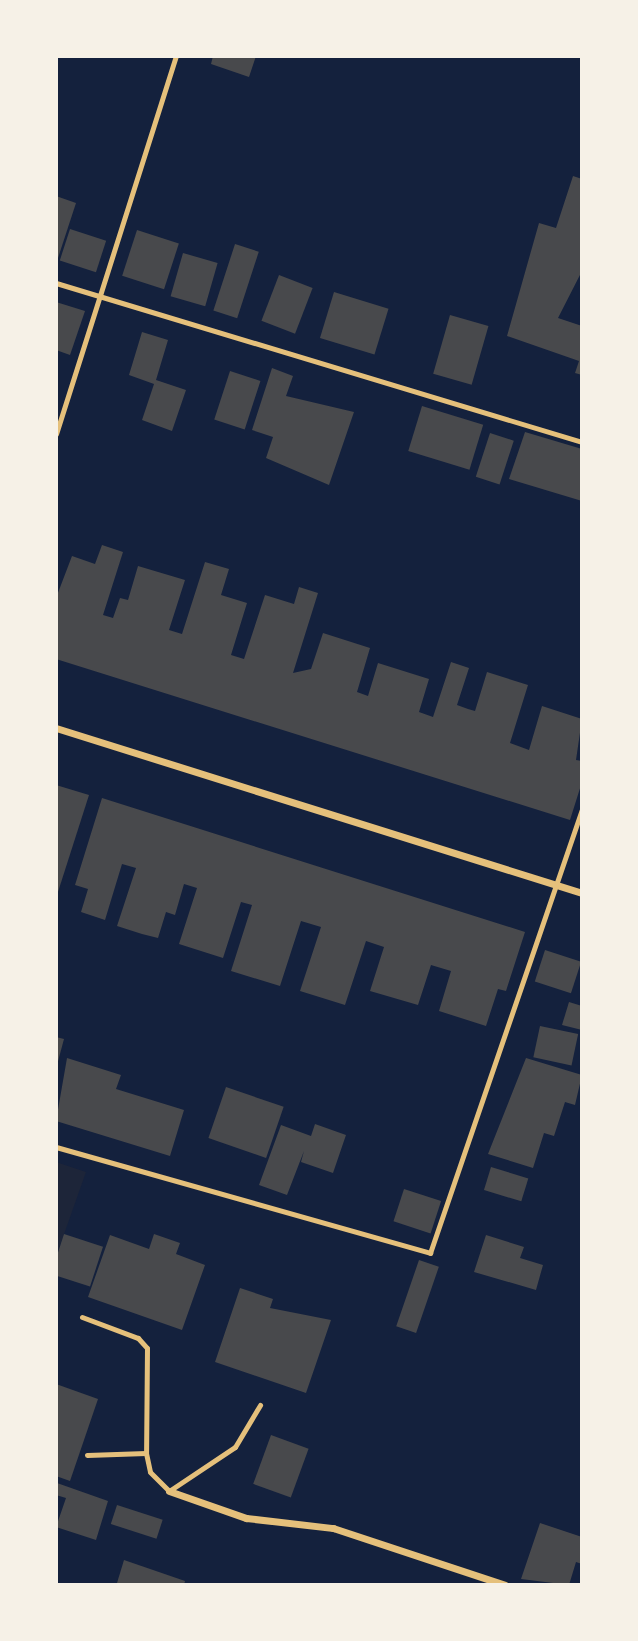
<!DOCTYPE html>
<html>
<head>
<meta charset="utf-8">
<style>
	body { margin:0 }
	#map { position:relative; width:638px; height:1641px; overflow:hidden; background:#14213d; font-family:Poppins,sans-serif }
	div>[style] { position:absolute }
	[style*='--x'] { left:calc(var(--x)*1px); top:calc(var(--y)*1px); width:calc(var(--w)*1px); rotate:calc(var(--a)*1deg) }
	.green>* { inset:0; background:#1d2539 }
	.building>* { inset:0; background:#48494c; transform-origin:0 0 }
	.service>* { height:5px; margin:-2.5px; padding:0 2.5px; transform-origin:2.5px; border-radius:2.5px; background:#e5c07b }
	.minor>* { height:7px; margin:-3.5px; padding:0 3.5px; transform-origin:3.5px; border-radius:3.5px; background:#e5c07b }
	span { translate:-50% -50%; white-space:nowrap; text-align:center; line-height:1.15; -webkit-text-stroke:7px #f6f1e7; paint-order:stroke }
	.frame { position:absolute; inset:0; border:58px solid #f6f1e7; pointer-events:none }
</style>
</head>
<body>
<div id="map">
	<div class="green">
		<div style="clip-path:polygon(56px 1162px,86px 1172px,56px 1257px)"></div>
	</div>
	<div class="building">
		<div style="clip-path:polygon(213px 56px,256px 56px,249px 77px,211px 64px)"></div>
		<div style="clip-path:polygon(573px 176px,582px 179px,582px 271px,558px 318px,582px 326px,582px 375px,575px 373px,579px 361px,507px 336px,539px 223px,556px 228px)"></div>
		<div style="clip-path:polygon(56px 196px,76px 203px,58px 258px,56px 257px)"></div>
		<div style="left:70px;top:229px;width:38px;height:33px;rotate:18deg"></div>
		<div style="left:137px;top:230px;width:44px;height:48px;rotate:18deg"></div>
		<div style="left:235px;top:244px;width:25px;height:70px;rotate:18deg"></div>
		<div style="left:183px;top:253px;width:36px;height:45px;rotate:16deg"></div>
		<div style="left:279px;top:275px;width:36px;height:49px;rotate:21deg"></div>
		<div style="left:334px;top:292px;width:57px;height:48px;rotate:17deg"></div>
		<div style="clip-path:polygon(56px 302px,85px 311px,70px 355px,56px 350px)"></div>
		<div style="left:450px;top:315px;width:40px;height:61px;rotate:16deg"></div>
		<div style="clip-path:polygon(142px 332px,168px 340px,156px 380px,186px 390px,172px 431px,142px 420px,154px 384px,129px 375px)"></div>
		<div style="clip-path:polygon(272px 368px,293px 376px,286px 396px,354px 412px,329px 485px,266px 458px,273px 437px,252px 430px)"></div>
		<div style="left:230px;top:371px;width:32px;height:51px;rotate:18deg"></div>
		<div style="left:422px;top:406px;width:64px;height:47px;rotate:17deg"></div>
		<div style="clip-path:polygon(525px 432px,582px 449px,582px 501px,509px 479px)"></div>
		<div style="left:490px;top:433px;width:25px;height:46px;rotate:18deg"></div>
		<div style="clip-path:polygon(102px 545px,123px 552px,103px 615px,113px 618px,120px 598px,128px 600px,138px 566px,185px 580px,169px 630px,182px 634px,205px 562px,229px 569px,221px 595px,247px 603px,231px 655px,244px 659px,265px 595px,294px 604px,299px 587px,318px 593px,293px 673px,311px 669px,323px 633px,370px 648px,357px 692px,368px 696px,378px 663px,429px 679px,419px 712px,433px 717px,451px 662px,469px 668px,457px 705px,468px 709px,475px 711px,487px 672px,528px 685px,510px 743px,529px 750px,542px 706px,582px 719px,576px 760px,582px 761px,582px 782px,570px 820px,56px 659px,56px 598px,72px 556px,95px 564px)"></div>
		<div style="clip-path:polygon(56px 785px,89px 795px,57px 895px,56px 895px)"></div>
		<div style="clip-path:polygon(102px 798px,525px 932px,506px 991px,498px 989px,486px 1026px,439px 1011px,451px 971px,431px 965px,418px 1005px,370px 991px,384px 947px,366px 941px,345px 1005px,300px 991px,321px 927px,301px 921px,280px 986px,231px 971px,252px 905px,241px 902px,223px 958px,179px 944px,197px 888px,184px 884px,175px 915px,166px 912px,158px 938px,142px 934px,117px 926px,136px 868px,122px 864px,105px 920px,81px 912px,88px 889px,75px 885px)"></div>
		<div style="left:545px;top:950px;width:38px;height:33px;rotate:18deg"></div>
		<div style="clip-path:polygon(569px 1002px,582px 1006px,582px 1030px,562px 1025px)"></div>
		<div style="left:540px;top:1026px;width:39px;height:32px;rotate:12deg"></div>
		<div style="clip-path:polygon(56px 1037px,64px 1039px,57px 1065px,56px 1065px)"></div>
		<div style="clip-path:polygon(67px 1058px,121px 1075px,116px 1089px,184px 1110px,170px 1156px,56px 1121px)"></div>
		<div style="clip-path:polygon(526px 1058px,582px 1075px,575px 1105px,565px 1102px,554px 1136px,544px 1133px,533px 1168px,488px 1154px)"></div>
		<div style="left:226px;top:1087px;width:61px;height:54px;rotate:19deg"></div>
		<div style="clip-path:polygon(315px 1124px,346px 1135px,333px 1173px,301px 1162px,304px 1151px,287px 1195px,259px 1185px,281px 1125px,311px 1136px)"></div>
		<div style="left:491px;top:1167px;width:39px;height:24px;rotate:17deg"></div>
		<div style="left:404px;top:1189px;width:39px;height:34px;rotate:18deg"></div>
		<div style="left:64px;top:1234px;width:41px;height:42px;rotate:18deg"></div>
		<div style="clip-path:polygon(154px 1234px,180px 1243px,176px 1254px,205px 1265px,182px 1330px,88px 1297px,110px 1235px,149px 1249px)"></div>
		<div style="clip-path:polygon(486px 1235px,524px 1247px,520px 1258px,543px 1265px,536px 1290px,474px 1272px)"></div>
		<div style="left:419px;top:1260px;width:21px;height:70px;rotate:19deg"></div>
		<div style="clip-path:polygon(240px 1288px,273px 1299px,270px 1308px,331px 1320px,306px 1393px,215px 1362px)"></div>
		<div style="clip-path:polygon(56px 1384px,98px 1399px,70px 1481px,56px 1476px)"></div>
		<div style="left:271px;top:1435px;width:40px;height:52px;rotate:20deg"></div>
		<div style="clip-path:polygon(57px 1483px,108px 1501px,96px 1540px,56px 1527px,66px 1498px,56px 1495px)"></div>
		<div style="left:117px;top:1505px;width:48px;height:20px;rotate:18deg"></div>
		<div style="clip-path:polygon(540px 1523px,582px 1537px,582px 1564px,576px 1562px,569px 1585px,521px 1579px)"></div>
		<div style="clip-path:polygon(124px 1560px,185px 1581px,184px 1585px,117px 1583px)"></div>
	</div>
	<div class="service">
		<div style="--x:56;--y:283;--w:550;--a:16.82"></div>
		<div style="--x:56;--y:434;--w:397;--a:-72.4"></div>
		<div style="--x:56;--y:1147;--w:389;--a:15.8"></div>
		<div style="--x:430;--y:1253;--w:468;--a:-71.1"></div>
		<div style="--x:82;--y:1317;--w:60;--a:20.6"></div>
		<div style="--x:138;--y:1338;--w:13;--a:48"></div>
		<div style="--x:147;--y:1348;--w:105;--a:90.5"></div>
		<div style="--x:146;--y:1453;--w:19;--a:78"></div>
		<div style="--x:150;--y:1472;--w:27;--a:45"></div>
		<div style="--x:169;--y:1491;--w:79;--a:-33.7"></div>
		<div style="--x:235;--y:1447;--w:49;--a:-59.2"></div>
		<div style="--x:87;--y:1455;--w:59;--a:-1.9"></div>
	</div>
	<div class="minor">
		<div style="--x:56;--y:728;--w:551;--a:17.42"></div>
		<div style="--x:169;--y:1491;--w:82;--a:19.3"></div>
		<div style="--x:246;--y:1518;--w:88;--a:6.6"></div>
		<div style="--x:333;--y:1528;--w:181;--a:18.3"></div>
	</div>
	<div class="frame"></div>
</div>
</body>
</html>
